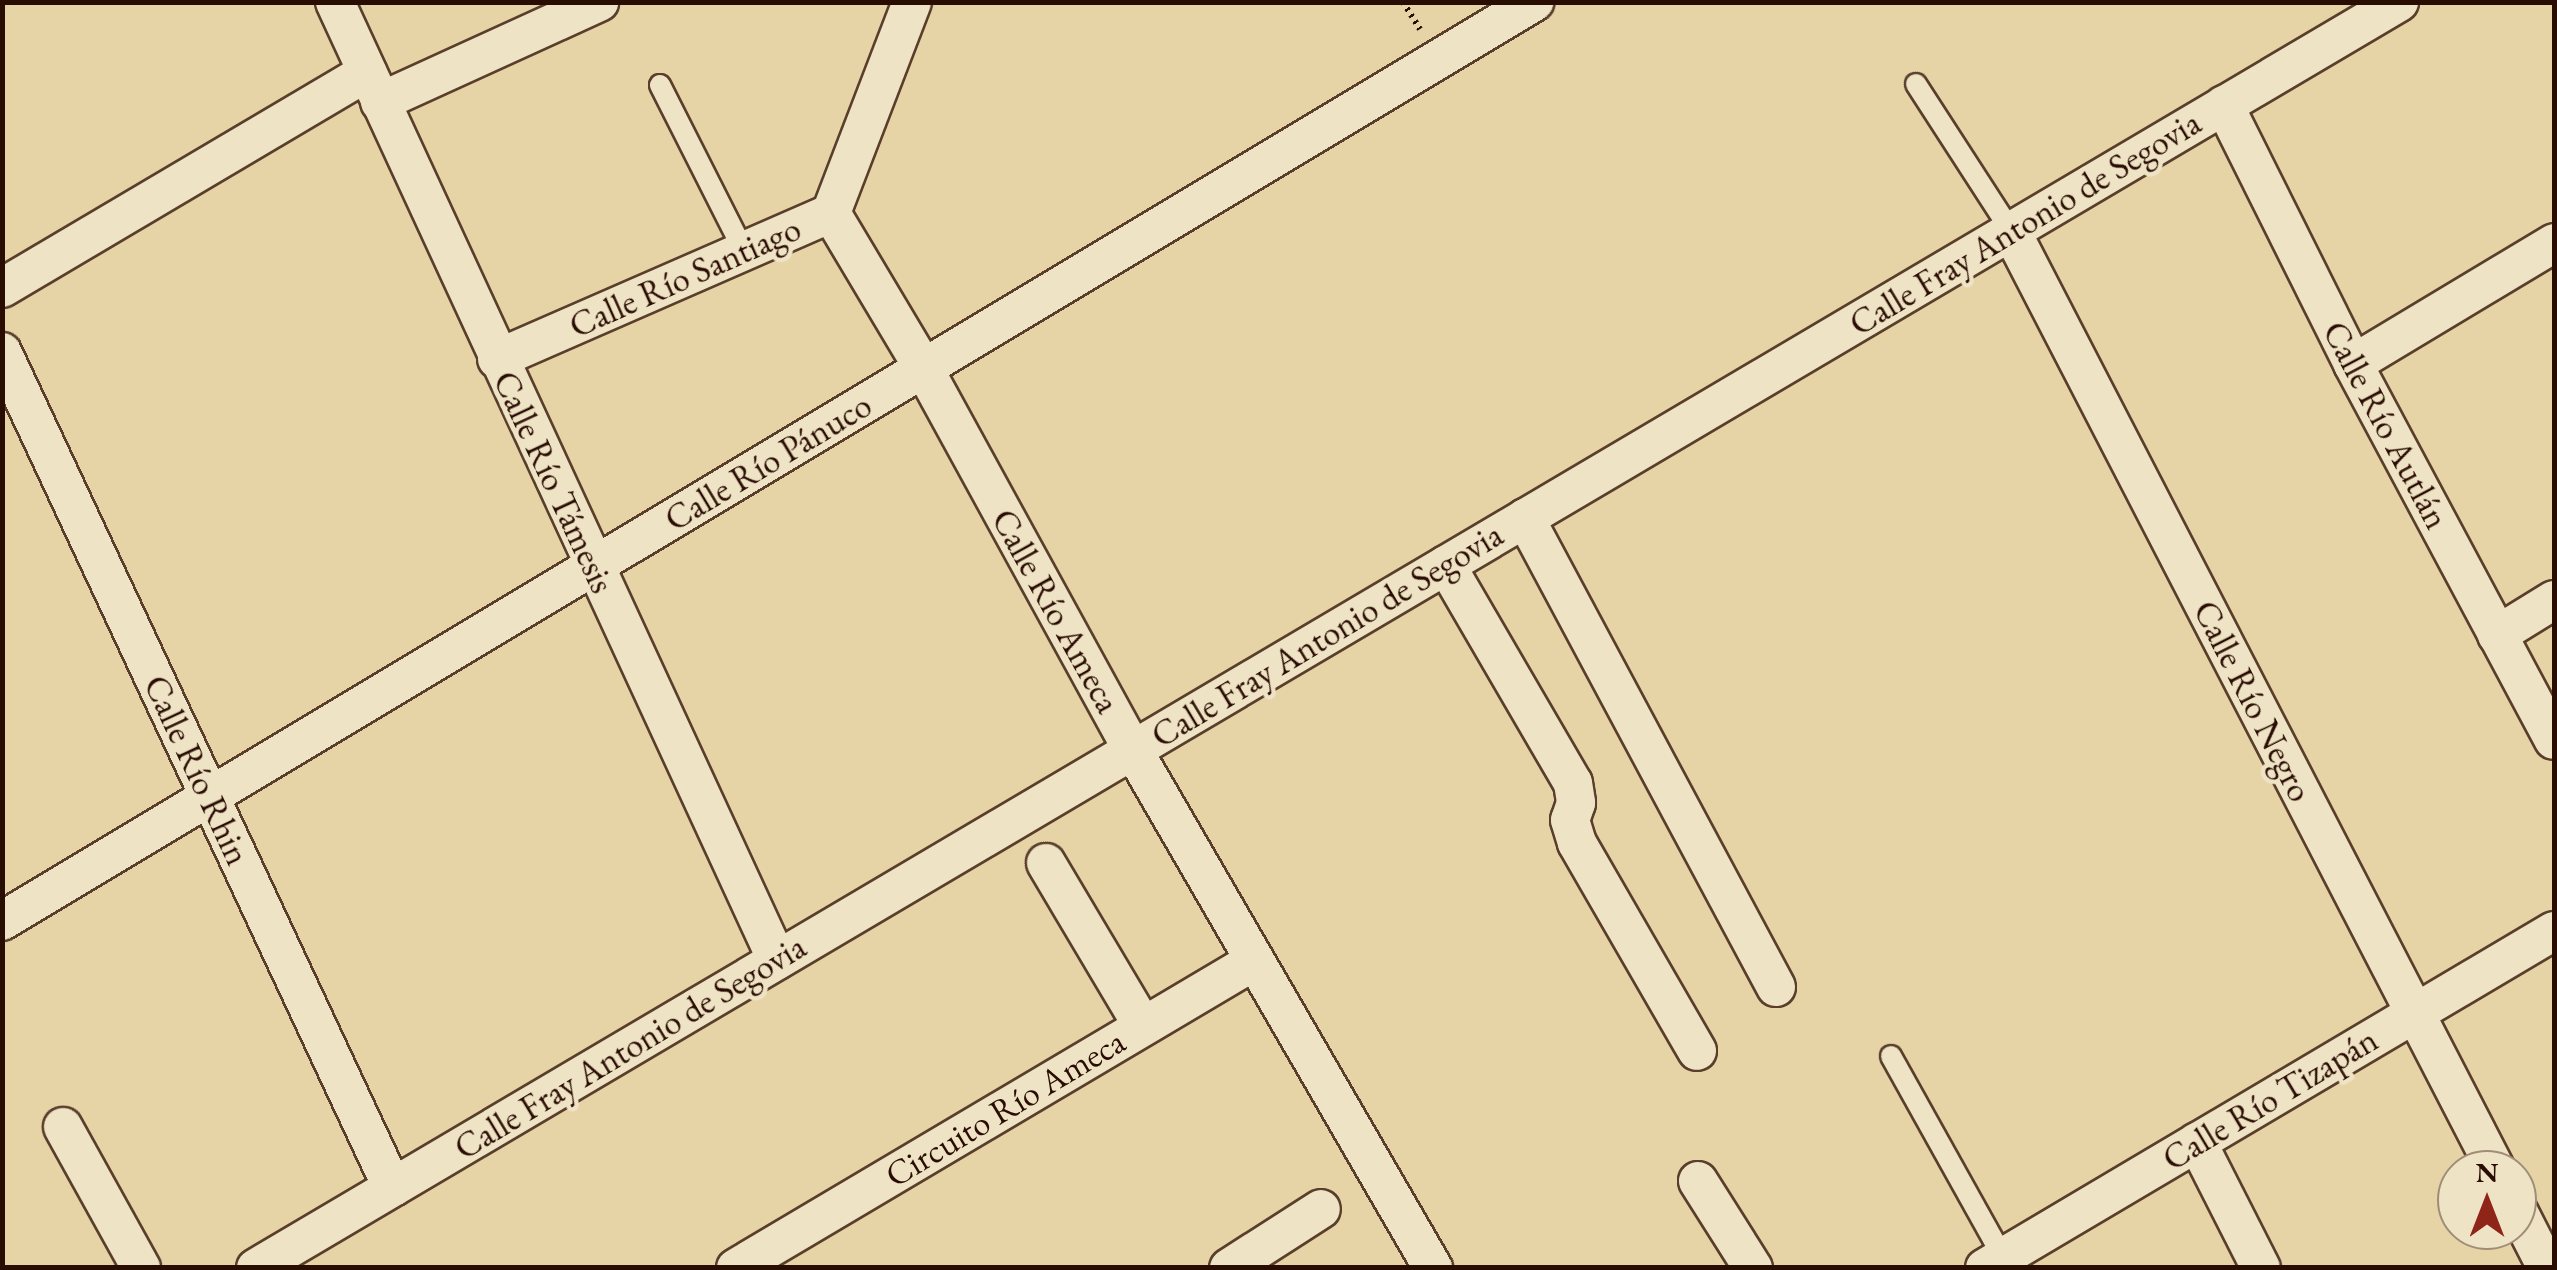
<!DOCTYPE html>
<html>
<head>
<meta charset="utf-8">
<style>
	body { margin:0 }
	#map { position:relative; width:2557px; height:1270px; overflow:hidden; background:#e6d4a7; font-family:"EB Garamond",serif }
	div>[style] { position:absolute }
	[style*='--x'] { left:calc(var(--x)*1px); top:calc(var(--y)*1px); width:calc(var(--w)*1px); rotate:calc(var(--a)*1deg) }
	.path>* { height:6px; margin-top:-3px; transform-origin:0; background:repeating-linear-gradient(90deg,#2a0d02 0 2.5px,transparent 0 7.5px) }
	.roads { filter:drop-shadow(2px 0 #593f2b) drop-shadow(-2px 0 #593f2b) drop-shadow(0 2px #593f2b) drop-shadow(0 -2px #593f2b) }
	.service>* { height:20px; margin:-10px; padding:0 10px; transform-origin:10px; border-radius:10px; background:#efe3c6 }
	.minor>* { height:38px; margin:-19px; padding:0 19px; transform-origin:19px; border-radius:19px; background:#efe3c6 }
	span { translate:-50% -50%; white-space:nowrap; text-align:center; line-height:1.15; -webkit-text-stroke:9px #efe3c6; paint-order:stroke }
	.street-label { font-size:35px; color:#2a0d02 }
	.frame { position:absolute; inset:0; border:5px solid #2a0d02; pointer-events:none }
	.north { position:absolute; left:2437px; top:1150px; width:100px; height:100px; box-sizing:border-box; background:#efe3c6; border:2px solid #a08d78; border-radius:50%; rotate:0deg; font-size:28px; font-weight:700; line-height:40px; text-align:center; color:#2a0d02 }
	.north::after { content:''; display:block; margin:auto; width:35px; height:45px; background:#8f2418; clip-path:polygon(50% 0,100% 100%,50% 72%,0 100%) }
</style>
</head>
<body>
<div id="map">
	<div class="path">
		<div style="--x:1403;--y:2;--w:32;--a:58"></div>
	</div>
	<div class="roads">
		<div class="service">
			<div style="--x:1916;--y:84;--w:175;--a:57.1"></div>
			<div style="--x:660;--y:85;--w:186;--a:63.2"></div>
			<div style="--x:1891;--y:1056;--w:230;--a:60.9"></div>
		</div>
		<div class="minor">
			<div style="--x:335;--y:2;--w:1055;--a:65.23"></div>
			<div style="--x:380;--y:102;--w:241;--a:-24.5"></div>
			<div style="--x:2224;--y:105;--w:289;--a:63.5"></div>
			<div style="--x:2353;--y:364;--w:426;--a:61.9"></div>
			<div style="--x:831;--y:213;--w:182;--a:59.2"></div>
			<div style="--x:924;--y:369;--w:435;--a:61.3"></div>
			<div style="--x:1133;--y:750;--w:599;--a:59.92"></div>
			<div style="--x:2011;--y:231;--w:1057;--a:62.68"></div>
			<div style="--x:2;--y:288;--w:424;--a:-30.6"></div>
			<div style="--x:2;--y:352;--w:922;--a:64.96"></div>
			<div style="--x:497;--y:359;--w:365;--a:-23.6"></div>
			<div style="--x:831;--y:213;--w:226;--a:-69"></div>
			<div style="--x:2353;--y:364;--w:235;--a:-31"></div>
			<div style="--x:1525;--y:518;--w:532;--a:61.85"></div>
			<div style="--x:1446;--y:565;--w:252;--a:59.8"></div>
			<div style="--x:1573;--y:783;--w:20;--a:81"></div>
			<div style="--x:1576;--y:803;--w:18;--a:109"></div>
			<div style="--x:1570;--y:820;--w:24;--a:73"></div>
			<div style="--x:1577;--y:843;--w:240;--a:60"></div>
			<div style="--x:2497;--y:635;--w:67;--a:-31.6"></div>
			<div style="--x:1046;--y:863;--w:188;--a:59.3"></div>
			<div style="--x:2;--y:921;--w:1787;--a:-30.96"></div>
			<div style="--x:63;--y:1127;--w:161;--a:61"></div>
			<div style="--x:2197;--y:1142;--w:141;--a:63.1"></div>
			<div style="--x:1698;--y:1181;--w:103;--a:57.7"></div>
			<div style="--x:2517;--y:1209;--w:66;--a:63"></div>
			<div style="--x:256;--y:1268;--w:2489;--a:-30.57"></div>
			<div style="--x:736;--y:1268;--w:602;--a:-30.65"></div>
			<div style="--x:1229;--y:1268;--w:109;--a:-32.7"></div>
			<div style="--x:1985;--y:1268;--w:661;--a:-30.64"></div>
		</div>
	</div>
	<div class="street-label">
		<span style="left:2025px;top:223px;rotate:-31deg">Calle Fray Antonio de Segovia</span>
		<span style="left:685px;top:277px;rotate:-24deg">Calle Río Santiago</span>
		<span style="left:2386px;top:425px;rotate:62deg">Calle Río Autlán</span>
		<span style="left:768px;top:462px;rotate:-31deg">Calle Río Pánuco</span>
		<span style="left:554px;top:482px;rotate:65deg">Calle Río Támesis</span>
		<span style="left:1056px;top:611px;rotate:61deg">Calle Río Ameca</span>
		<span style="left:1327px;top:635px;rotate:-31deg">Calle Fray Antonio de Segovia</span>
		<span style="left:2253px;top:701px;rotate:63deg">Calle Río Negro</span>
		<span style="left:197px;top:770px;rotate:65deg">Calle Río Rhin</span>
		<span style="left:630px;top:1047px;rotate:-31deg">Calle Fray Antonio de Segovia</span>
		<span style="left:2270px;top:1099px;rotate:-31deg">Calle Río Tizapán</span>
		<span style="left:1005px;top:1108px;rotate:-31deg">Circuito Río Ameca</span>
	</div>
	<div class="frame"></div>
	<div class="north">N</div>
</div>
</body>
</html>
